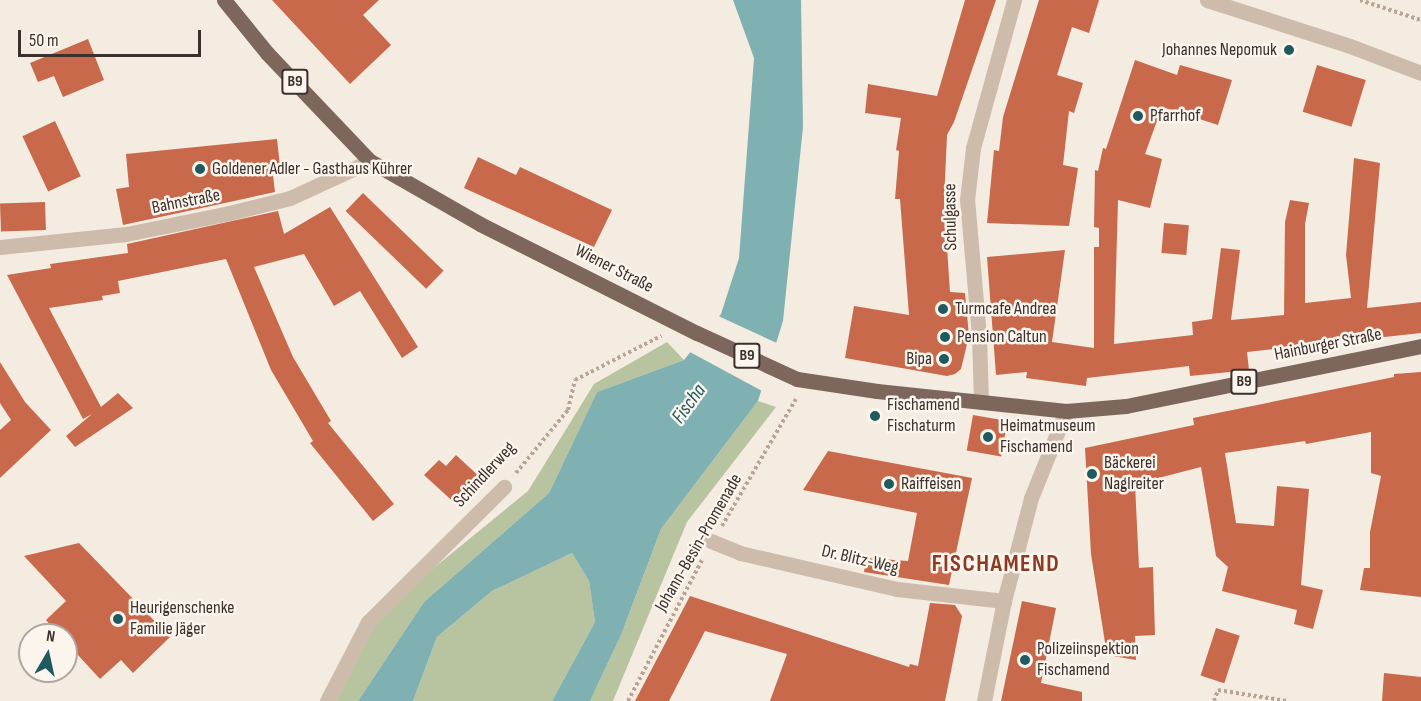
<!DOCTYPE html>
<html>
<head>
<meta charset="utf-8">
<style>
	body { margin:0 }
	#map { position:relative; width:1421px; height:701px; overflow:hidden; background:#f4ebe1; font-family:"Sofia Sans Condensed",sans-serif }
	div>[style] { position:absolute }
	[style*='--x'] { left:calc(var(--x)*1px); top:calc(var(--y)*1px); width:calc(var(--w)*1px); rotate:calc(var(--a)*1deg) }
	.green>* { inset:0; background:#b8c4a0 }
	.water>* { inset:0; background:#7fb0b2 }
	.pier>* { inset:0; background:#f4ebe1 }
	.building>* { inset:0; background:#c8694b; transform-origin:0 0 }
	.path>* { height:4px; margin-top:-2px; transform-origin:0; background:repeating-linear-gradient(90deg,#b9a596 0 3px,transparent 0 6px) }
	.minor>* { height:15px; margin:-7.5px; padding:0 7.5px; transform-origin:7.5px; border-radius:7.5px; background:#cdbbac }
	.major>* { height:15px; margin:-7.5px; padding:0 7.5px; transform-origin:7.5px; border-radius:7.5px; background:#7d675c }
	.dots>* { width:16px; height:16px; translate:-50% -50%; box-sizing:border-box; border:3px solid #fbf5ee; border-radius:50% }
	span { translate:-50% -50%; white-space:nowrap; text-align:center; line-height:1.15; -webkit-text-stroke:5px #fbf5ee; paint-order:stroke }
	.shield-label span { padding:2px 4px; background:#fbf5ee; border:2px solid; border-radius:4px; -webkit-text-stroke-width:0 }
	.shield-label { font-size:16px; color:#3b302b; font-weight:700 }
	.poi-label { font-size:18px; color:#3b302b }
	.right { translate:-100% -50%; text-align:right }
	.left { translate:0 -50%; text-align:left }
	.street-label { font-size:18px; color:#3b302b }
	.water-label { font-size:20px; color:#1f5a5e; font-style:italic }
	.district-label { font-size:24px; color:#8c3b22; font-weight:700; letter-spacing:1.5px }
	.north { position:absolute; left:18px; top:623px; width:60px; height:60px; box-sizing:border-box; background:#fbf5ee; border:2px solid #aea6a0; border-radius:50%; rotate:9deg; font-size:16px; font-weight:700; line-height:24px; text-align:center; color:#3b302b }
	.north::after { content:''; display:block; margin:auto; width:21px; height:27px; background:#1f5a5e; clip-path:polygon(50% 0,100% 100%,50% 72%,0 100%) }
	.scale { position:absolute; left:18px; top:30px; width:183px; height:27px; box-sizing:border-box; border:3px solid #3b302b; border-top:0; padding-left:8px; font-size:18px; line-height:21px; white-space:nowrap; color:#3b302b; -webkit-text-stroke:4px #fbf5ee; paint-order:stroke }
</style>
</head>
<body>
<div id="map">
	<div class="green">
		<div style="clip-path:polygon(667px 342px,684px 360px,597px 392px,549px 493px,424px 602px,358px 701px,336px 701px,374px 627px,419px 580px,528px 491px,594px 384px)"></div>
		<div style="clip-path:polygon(758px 401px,776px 407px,687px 522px,613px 701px,590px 701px,621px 635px,661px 529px)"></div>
		<div style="clip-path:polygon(572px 553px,589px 581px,595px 622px,552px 701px,413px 701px,437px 637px,492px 591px)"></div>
	</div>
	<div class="water">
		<div style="clip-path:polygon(733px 0,801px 0,803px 127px,783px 321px,758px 401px,661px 529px,621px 635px,590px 701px,552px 701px,595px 622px,589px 581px,572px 553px,492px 591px,437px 637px,413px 701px,358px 701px,424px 602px,549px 493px,597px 392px,684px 360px,721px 314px,739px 258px,754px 58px)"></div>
	</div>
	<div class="pier">
		<div style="clip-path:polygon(716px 315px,779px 344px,764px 392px,688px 351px)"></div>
	</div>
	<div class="building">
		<div style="clip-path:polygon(272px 0,379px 0,363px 15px,391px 45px,350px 84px)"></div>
		<div style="clip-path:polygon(965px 0,996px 0,954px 122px,947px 135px,944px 201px,950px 292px,965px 293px,969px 336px,961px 369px,955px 374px,947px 376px,845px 358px,854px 306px,909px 315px,900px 199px,895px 199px,899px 151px,896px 150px,901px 118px,865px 113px,868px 84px,937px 96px)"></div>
		<div style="clip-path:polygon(1039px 0,1099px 0,1089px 33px,1072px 27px,1057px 75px,1083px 83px,1074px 113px,1069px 111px,1063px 165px,1078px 168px,1069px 226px,987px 223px,994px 150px,999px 151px,1003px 117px)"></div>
		<div style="clip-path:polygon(88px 39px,104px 80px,63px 97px,54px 76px,38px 82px,30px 63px)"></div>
		<div style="clip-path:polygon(1135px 60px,1177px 75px,1180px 65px,1232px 80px,1218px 125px,1162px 107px,1145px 154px,1162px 159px,1150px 208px,1118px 200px,1114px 344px,1193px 335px,1192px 322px,1212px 319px,1221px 248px,1240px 250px,1231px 320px,1284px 315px,1285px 222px,1290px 200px,1309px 203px,1305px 224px,1305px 303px,1351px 298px,1346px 255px,1354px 158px,1380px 163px,1367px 308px,1421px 302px,1421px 333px,1247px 352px,1249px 370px,1190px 376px,1189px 366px,1087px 378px,1086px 386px,1026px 378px,1027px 372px,996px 375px,987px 257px,1065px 250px,1052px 342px,1094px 348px,1094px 247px,1099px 247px,1099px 228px,1094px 227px,1095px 170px,1098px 171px,1103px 148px,1106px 149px)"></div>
		<div style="left:1317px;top:65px;width:51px;height:49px;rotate:17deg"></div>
		<div style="left:55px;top:121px;width:61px;height:36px;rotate:65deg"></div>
		<div style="clip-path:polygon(277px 139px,280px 166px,272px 167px,275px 192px,123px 225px,116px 189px,129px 187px,126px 154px)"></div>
		<div style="clip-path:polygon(478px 157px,516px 175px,520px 167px,612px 210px,594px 247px,464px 188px)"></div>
		<div style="left:363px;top:193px;width:112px;height:25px;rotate:44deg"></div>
		<div style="left:45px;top:202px;width:28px;height:45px;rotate:88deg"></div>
		<div style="clip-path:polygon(330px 207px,418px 347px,402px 358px,360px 291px,334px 306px,304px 254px,254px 267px,293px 357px,331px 421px,328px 423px,394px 504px,373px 521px,310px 443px,313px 441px,271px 370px,226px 259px,118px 281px,120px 293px,102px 296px,103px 300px,49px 308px,101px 407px,118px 393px,133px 408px,75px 447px,66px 436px,92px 414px,83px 419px,7px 275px,51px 268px,50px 264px,128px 253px,127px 244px,278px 211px,284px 234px)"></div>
		<div style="left:1164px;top:223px;width:25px;height:30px;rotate:5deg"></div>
		<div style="clip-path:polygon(0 362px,25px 402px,51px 430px,0 478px,0 430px,11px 420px,0 403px)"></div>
		<div style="clip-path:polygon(1421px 372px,1421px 597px,1360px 590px,1364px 568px,1370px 568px,1370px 532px,1381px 476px,1371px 473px,1371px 432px,1306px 444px,1305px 441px,1225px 453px,1236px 523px,1274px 526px,1277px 486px,1309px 489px,1301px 585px,1323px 590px,1313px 629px,1294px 624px,1297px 610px,1222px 591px,1228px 567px,1216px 556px,1201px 467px,1135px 484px,1139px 568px,1153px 567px,1155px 635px,1135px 636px,1136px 660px,1107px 655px,1091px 554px,1085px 448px,1194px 425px,1193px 418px,1394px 377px,1394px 374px)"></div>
		<div style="left:973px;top:415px;width:35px;height:36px;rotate:10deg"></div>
		<div style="clip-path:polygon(828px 451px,972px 478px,949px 585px,864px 572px,866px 558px,908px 561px,917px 513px,803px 490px)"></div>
		<div style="clip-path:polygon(456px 455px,483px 480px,459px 507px,424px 475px,439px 460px,446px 466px)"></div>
		<div style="clip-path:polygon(79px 543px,170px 637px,133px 673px,121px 660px,100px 679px,66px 642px,66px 635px,59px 635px,46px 620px,66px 601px,24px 556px)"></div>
		<div style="clip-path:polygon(690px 596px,909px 667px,910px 664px,918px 666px,930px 603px,955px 605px,962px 616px,945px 701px,770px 701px,787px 654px,705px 631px,669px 701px,635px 701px)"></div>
		<div style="clip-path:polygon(1022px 601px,1056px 608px,1041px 683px,1082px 692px,1082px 701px,1001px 701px)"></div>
		<div style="left:1216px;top:628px;width:25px;height:50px;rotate:18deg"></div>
		<div style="clip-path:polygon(1384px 673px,1421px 677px,1421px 701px,1382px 701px)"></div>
	</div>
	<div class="path">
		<div style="--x:1360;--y:0;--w:64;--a:18.2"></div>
		<div style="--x:516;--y:473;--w:82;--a:-50.5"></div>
		<div style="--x:568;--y:410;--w:31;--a:-77"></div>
		<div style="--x:575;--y:380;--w:97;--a:-27.1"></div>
		<div style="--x:722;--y:526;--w:147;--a:-59.8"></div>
		<div style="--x:628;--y:701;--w:161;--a:-62.3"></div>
		<div style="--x:1214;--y:701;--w:12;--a:-70"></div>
		<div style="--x:1218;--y:690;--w:70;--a:9.1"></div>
	</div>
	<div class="minor">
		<div style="--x:1207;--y:0;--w:150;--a:17.8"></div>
		<div style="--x:1350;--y:46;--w:76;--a:20.8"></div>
		<div style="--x:0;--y:247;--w:127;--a:-5.9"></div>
		<div style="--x:126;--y:234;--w:105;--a:-11.5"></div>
		<div style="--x:229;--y:213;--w:63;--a:-13.8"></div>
		<div style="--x:290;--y:198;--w:88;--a:-24.8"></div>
		<div style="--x:981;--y:402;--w:66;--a:-91.7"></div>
		<div style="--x:979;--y:336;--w:137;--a:-95"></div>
		<div style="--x:967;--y:200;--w:52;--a:-83.4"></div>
		<div style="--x:973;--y:148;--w:154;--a:-74.5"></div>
		<div style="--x:711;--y:541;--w:31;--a:22"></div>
		<div style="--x:740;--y:553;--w:161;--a:12.9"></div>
		<div style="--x:897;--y:589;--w:108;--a:6.4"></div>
		<div style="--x:327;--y:701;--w:89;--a:-62.6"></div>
		<div style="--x:368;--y:622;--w:192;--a:-44.8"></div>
		<div style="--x:984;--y:701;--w:102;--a:-78.7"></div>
		<div style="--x:1004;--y:601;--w:106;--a:-75.3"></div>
		<div style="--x:1031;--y:498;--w:94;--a:-68.1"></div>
	</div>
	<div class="major">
		<div style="--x:224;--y:0;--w:68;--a:50.9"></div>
		<div style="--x:267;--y:53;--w:149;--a:46.4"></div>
		<div style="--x:370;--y:161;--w:127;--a:29.8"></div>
		<div style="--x:480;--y:224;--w:243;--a:26.7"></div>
		<div style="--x:697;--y:333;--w:110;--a:24.7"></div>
		<div style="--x:797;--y:379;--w:81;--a:8.5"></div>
		<div style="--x:877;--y:391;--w:190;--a:6"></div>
		<div style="--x:1066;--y:411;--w:60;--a:-4.8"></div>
		<div style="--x:1126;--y:406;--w:301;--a:-11.5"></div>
	</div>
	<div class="dots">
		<div style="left:1289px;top:50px;background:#1f5a5e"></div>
		<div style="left:1138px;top:116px;background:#1f5a5e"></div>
		<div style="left:200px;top:169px;background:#1f5a5e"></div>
		<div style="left:943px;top:309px;background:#1f5a5e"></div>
		<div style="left:945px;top:337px;background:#1f5a5e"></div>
		<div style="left:944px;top:359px;background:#1f5a5e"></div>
		<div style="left:875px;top:416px;background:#1f5a5e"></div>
		<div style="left:988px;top:437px;background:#1f5a5e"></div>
		<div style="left:1092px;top:474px;background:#1f5a5e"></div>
		<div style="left:889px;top:484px;background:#1f5a5e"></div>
		<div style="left:118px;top:619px;background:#1f5a5e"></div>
		<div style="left:1025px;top:660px;background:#1f5a5e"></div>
	</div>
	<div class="shield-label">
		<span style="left:295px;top:82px">B9</span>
		<span style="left:747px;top:356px">B9</span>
		<span style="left:1244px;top:382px">B9</span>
	</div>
	<div class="poi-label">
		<span class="right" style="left:1277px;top:50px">Johannes Nepomuk</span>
		<span class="left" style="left:1150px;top:116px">Pfarrhof</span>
		<span class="left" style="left:212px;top:169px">Goldener Adler - Gasthaus Kührer</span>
		<span class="left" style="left:955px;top:309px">Turmcafe Andrea</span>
		<span class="left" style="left:957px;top:337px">Pension Caltun</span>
		<span class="right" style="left:932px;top:359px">Bipa</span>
		<span class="left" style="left:887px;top:416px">Fischamend<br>Fischaturm</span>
		<span class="left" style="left:1000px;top:437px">Heimatmuseum<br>Fischamend</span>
		<span class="left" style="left:1104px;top:474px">Bäckerei<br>Naglreiter</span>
		<span class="left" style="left:901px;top:484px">Raiffeisen</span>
		<span class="left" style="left:130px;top:619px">Heurigenschenke<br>Familie Jäger</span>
		<span class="left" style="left:1037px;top:660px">Polizeiinspektion<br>Fischamend</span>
	</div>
	<div class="street-label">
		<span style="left:186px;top:202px;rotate:-11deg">Bahnstraße</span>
		<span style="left:951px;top:217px;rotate:-91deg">Schulgasse</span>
		<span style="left:614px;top:269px;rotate:27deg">Wiener Straße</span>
		<span style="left:1328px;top:345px;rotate:-11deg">Hainburger Straße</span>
		<span style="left:485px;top:475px;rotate:-47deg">Schindlerweg</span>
		<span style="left:699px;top:543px;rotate:-60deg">Johann-Besin-Promenade</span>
		<span style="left:860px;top:560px;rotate:13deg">Dr. Blitz-Weg</span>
	</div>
	<div class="water-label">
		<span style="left:689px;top:404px;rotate:-54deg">Fischa</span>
	</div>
	<div class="district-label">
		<span style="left:996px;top:564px">FISCHAMEND</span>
	</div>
	<div class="north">N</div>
	<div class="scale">50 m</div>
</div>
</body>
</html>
